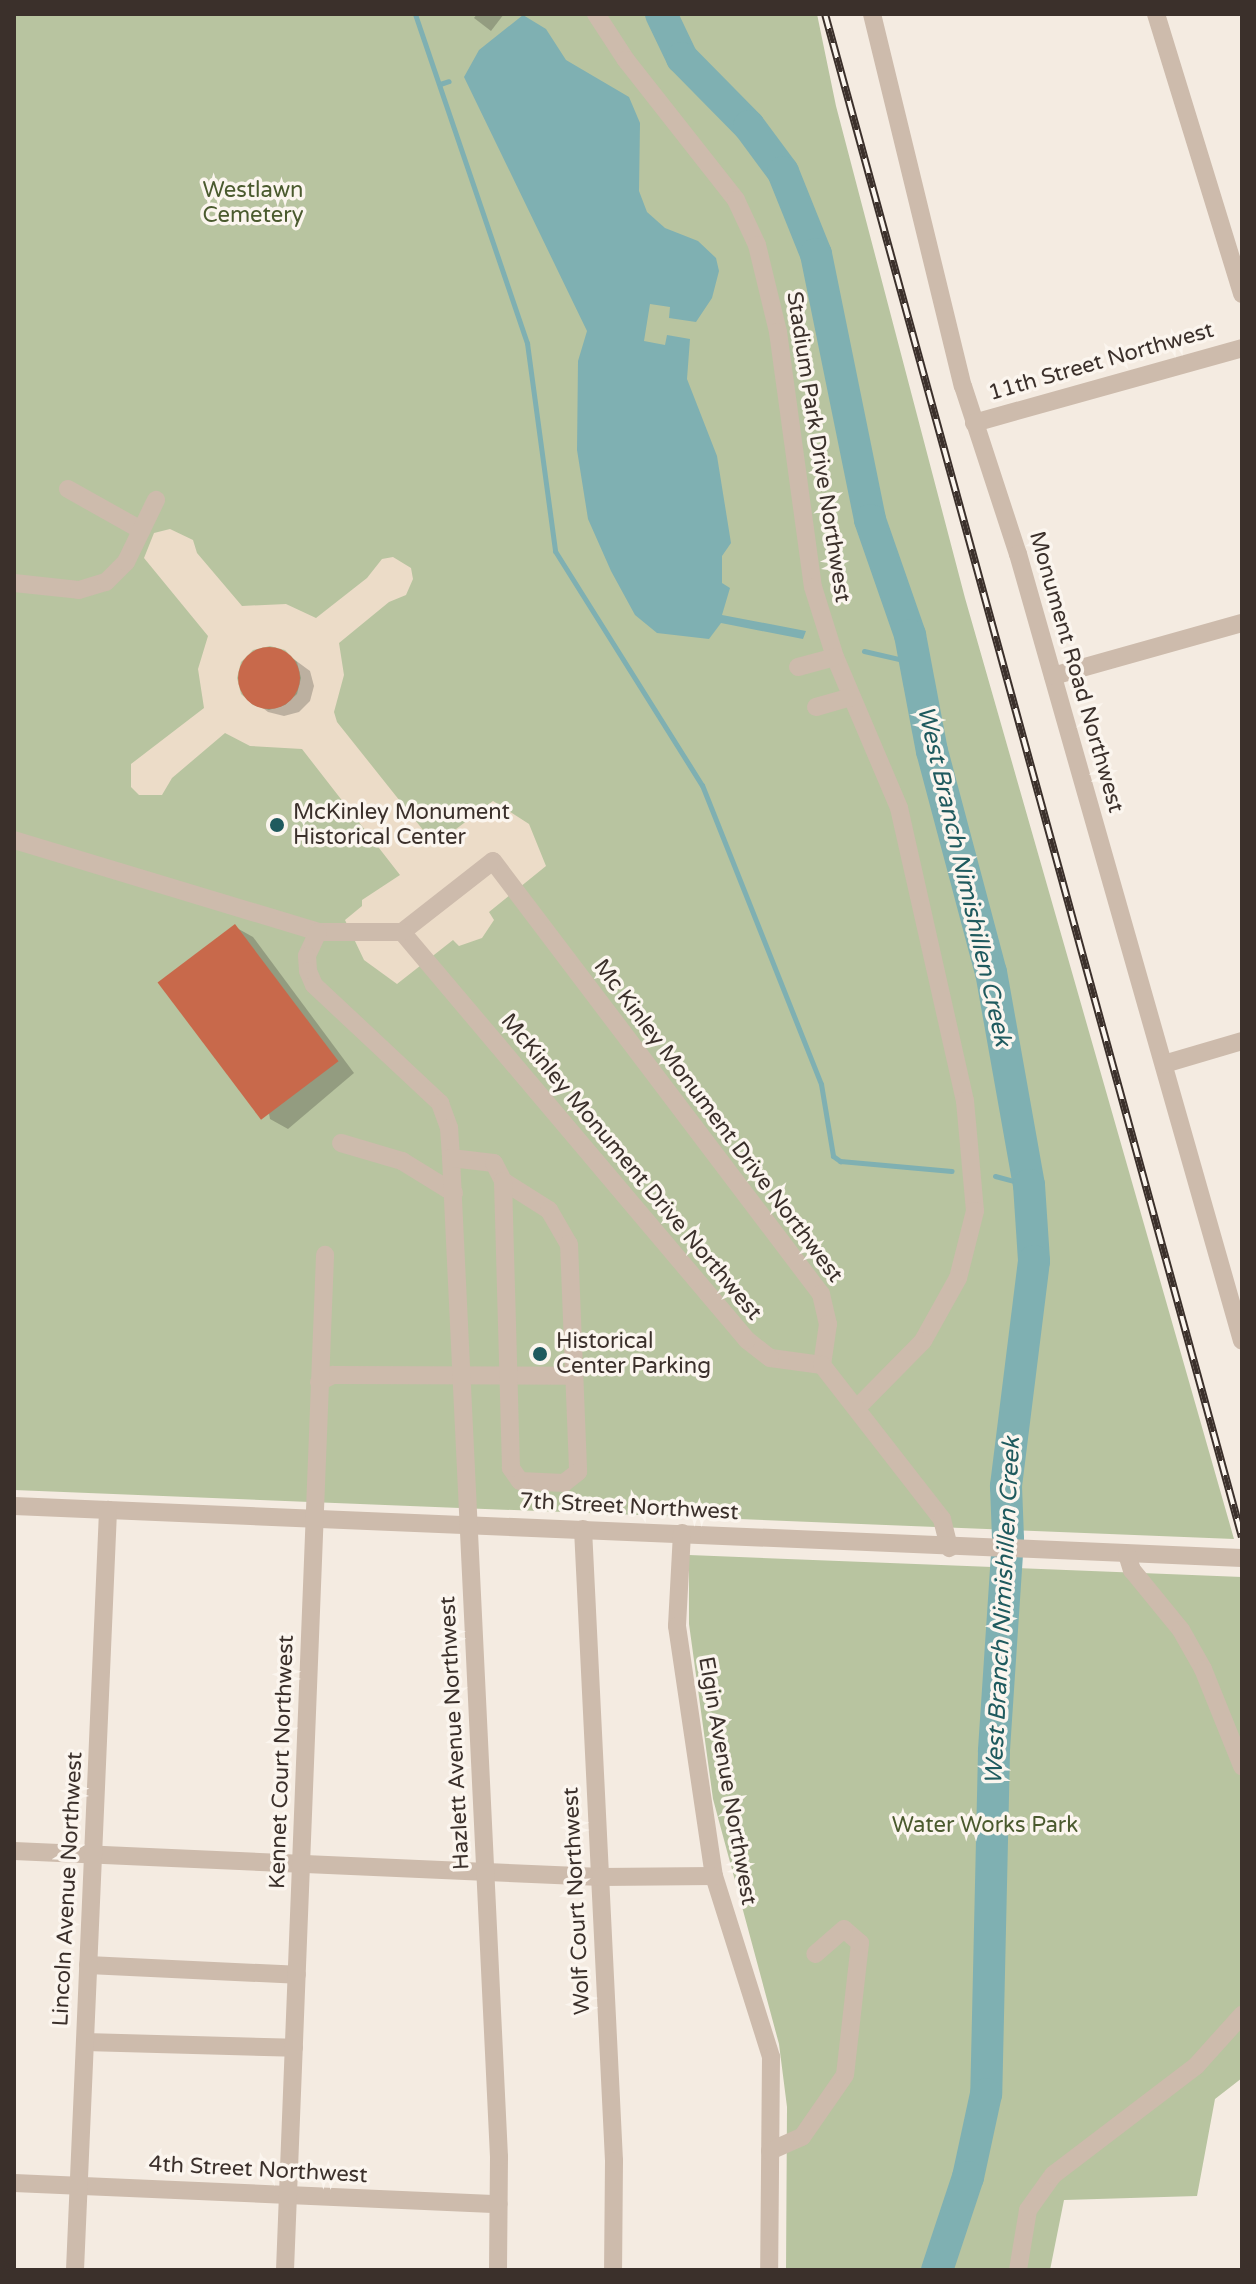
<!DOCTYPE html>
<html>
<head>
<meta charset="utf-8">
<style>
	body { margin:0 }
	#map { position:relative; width:1256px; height:2284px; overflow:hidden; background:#f4ebe1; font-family:"Varela Round",sans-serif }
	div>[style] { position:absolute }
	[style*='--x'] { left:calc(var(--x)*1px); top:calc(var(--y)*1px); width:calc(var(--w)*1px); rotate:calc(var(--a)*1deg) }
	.green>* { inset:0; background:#b8c4a0 }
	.plaza>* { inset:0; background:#ecdcc8 }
	.water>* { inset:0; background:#7fb0b2 }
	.shadow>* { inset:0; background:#0003 }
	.stream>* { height:5px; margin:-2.5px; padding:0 2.5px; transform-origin:2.5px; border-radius:2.5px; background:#7fb0b2 }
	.river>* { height:32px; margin:-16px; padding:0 16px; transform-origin:16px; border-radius:16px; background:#7fb0b2 }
	.building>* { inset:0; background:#c8694b; transform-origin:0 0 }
	.round { border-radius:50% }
	.minor>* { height:18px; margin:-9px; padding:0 9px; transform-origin:9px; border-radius:9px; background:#cdbbac }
	.rail>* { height:8px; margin-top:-4px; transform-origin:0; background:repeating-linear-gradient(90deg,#fbf5ee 0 15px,#3b302b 0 30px); box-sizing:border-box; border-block:2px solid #3b302b }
	.dots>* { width:22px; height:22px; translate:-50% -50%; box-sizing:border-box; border:4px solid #fbf5ee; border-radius:50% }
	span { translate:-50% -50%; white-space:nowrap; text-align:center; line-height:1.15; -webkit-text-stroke:7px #fbf5ee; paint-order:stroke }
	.park-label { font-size:22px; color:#4a5a2e }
	.street-label { font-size:22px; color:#3b302b }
	.poi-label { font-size:22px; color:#3b302b }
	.left { translate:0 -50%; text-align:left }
	.water-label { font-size:24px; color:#1f5a5e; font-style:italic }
	.frame { position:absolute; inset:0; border:16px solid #3b302b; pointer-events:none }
</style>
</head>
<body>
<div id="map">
	<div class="green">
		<div style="clip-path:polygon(14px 14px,817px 14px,836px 106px,965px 598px,1234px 1539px,14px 1490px)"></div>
		<div style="clip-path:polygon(689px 1555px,1242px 1577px,1242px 2078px,1215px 2099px,1197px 2196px,1064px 2200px,1050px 2270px,786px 2270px,787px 2107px,779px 2044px,713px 1799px,689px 1624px)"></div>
	</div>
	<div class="plaza">
		<div style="clip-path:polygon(evenodd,170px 529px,193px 540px,197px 553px,242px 606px,286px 604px,316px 618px,367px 578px,382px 559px,393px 557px,411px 568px,413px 579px,406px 595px,389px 602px,339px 643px,344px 675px,334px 712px,337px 722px,435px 845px,493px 801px,529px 824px,546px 866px,489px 912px,494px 920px,482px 938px,459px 946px,453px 940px,397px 984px,364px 960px,345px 920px,362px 906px,362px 900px,400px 875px,302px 749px,250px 746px,225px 733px,172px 778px,162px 795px,139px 795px,131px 787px,131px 764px,204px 708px,198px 669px,208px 636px,144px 558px,154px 533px,170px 529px,270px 646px,285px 650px,297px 662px,301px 678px,297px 694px,285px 705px,269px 710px,253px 705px,241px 694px,237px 678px,241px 662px,253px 650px,270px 646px)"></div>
	</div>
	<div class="water">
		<div style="clip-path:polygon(523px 15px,546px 29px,566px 60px,629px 97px,640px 123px,639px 191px,647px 212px,665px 228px,698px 241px,716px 258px,719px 271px,712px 298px,696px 322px,669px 318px,670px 307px,650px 304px,644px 341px,665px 345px,667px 335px,690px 339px,687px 379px,717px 456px,731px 543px,722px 556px,722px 583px,730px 588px,722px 615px,806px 631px,803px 639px,721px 623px,709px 639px,657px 633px,635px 615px,611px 571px,588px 519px,577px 450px,578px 361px,587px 331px,464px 77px,479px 50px)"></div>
	</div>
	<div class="shadow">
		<div style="clip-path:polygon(477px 14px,504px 14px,491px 31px,474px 18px)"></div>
		<div style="clip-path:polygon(269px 648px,284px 652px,310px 671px,314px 686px,310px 701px,299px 712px,284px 716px,268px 712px,243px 693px,239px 678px,243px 663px)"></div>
		<div style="clip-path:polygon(235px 927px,253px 937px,354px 1073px,288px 1129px,270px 1119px)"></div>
	</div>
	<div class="stream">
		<div style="--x:415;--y:14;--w:348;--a:71.2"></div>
		<div style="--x:527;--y:343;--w:210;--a:82.3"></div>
		<div style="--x:555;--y:551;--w:276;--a:57.9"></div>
		<div style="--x:702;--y:785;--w:322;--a:68.3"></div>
		<div style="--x:821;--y:1084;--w:73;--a:80.5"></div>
		<div style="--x:833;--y:1156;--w:9;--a:36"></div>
		<div style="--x:840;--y:1161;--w:112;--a:5.1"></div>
		<div style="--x:440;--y:84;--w:9;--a:-18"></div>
		<div style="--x:864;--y:651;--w:53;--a:13"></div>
		<div style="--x:995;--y:1176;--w:35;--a:15"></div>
	</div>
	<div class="river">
		<div style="--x:661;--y:14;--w:49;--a:64.5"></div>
		<div style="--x:682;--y:58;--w:95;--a:45.4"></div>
		<div style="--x:749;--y:126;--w:57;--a:53.5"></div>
		<div style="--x:783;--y:172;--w:88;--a:68.1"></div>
		<div style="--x:816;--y:254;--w:271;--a:78.5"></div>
		<div style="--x:870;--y:520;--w:122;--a:70.8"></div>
		<div style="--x:910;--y:635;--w:118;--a:79.3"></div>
		<div style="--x:932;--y:751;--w:229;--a:75.1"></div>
		<div style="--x:991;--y:972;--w:216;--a:79.9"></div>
		<div style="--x:1029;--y:1185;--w:76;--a:86.2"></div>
		<div style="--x:1034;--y:1261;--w:227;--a:97.1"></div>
		<div style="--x:1006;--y:1486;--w:53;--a:87.8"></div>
		<div style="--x:1008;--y:1539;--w:213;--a:93.8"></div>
		<div style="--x:994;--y:1752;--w:342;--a:91.3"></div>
		<div style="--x:986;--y:2094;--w:85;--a:102.2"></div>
		<div style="--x:968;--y:2177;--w:98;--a:108.4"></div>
	</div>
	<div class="building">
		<div class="round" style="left:238px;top:647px;width:62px;height:62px"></div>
		<div style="left:235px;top:924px;width:172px;height:97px;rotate:53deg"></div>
	</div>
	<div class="minor">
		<div style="--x:596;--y:14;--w:55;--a:56.9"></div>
		<div style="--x:626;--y:60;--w:178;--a:51.8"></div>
		<div style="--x:736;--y:200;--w:50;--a:65"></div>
		<div style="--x:757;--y:245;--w:89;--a:76.4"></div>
		<div style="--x:778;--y:332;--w:257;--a:82.2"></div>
		<div style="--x:813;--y:587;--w:73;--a:72.6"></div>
		<div style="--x:835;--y:657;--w:164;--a:67"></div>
		<div style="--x:899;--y:808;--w:300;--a:77.3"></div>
		<div style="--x:965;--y:1101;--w:110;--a:84.8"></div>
		<div style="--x:975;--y:1211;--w:69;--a:104.2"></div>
		<div style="--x:958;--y:1278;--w:72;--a:119.1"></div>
		<div style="--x:923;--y:1341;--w:93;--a:134.6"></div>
		<div style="--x:872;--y:14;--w:383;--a:76.3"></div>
		<div style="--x:963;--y:386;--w:177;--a:71.9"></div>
		<div style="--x:1018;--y:554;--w:818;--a:74.11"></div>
		<div style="--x:1156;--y:14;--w:293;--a:72.9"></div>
		<div style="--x:974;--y:423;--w:278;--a:-15.6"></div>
		<div style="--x:68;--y:489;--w:84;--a:29.3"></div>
		<div style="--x:14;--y:583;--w:65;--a:6.1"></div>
		<div style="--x:79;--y:590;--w:28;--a:-17"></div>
		<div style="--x:106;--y:582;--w:28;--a:-45"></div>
		<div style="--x:126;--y:562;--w:69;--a:-64.2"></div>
		<div style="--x:798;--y:667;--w:38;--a:-15"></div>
		<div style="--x:1053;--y:676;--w:196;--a:-15.7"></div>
		<div style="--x:816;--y:707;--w:37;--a:-16"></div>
		<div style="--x:14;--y:840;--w:318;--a:16.8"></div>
		<div style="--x:493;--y:861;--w:543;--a:52.86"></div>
		<div style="--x:821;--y:1294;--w:31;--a:77"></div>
		<div style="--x:828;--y:1324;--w:41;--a:98.3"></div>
		<div style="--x:822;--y:1365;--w:52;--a:-172.3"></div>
		<div style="--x:770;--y:1358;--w:29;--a:-142"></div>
		<div style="--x:747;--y:1340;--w:534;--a:-130.22"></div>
		<div style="--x:402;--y:932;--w:115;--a:-38"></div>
		<div style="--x:402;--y:932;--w:84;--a:180"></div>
		<div style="--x:318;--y:932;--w:26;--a:115"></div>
		<div style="--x:307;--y:956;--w:15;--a:86"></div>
		<div style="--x:308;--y:971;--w:15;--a:67"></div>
		<div style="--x:314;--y:985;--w:173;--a:43.1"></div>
		<div style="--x:440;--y:1103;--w:27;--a:70"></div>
		<div style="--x:449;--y:1128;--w:30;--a:86"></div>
		<div style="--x:1164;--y:1064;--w:81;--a:-16.4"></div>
		<div style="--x:341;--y:1143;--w:64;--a:16.4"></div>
		<div style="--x:402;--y:1161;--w:61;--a:31.6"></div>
		<div style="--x:822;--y:1365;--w:195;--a:52.1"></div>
		<div style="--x:942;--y:1519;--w:30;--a:76"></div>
		<div style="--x:319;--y:1382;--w:16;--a:-27"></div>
		<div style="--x:333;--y:1375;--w:241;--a:0.2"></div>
		<div style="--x:14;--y:1506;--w:1229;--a:2.42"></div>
		<div style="--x:583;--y:1529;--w:633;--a:87.19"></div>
		<div style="--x:614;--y:2161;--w:109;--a:90.5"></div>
		<div style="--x:682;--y:1533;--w:93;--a:93.1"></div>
		<div style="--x:677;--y:1626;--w:253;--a:81.6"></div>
		<div style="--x:714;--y:1876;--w:190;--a:72.5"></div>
		<div style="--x:771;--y:2057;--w:213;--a:90.5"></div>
		<div style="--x:1127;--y:1554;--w:17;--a:73"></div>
		<div style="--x:1132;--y:1570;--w:77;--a:50.8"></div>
		<div style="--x:1181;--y:1630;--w:45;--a:60.6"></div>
		<div style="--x:1203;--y:1669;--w:105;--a:68.1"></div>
		<div style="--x:14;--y:1851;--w:588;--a:2.54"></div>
		<div style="--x:601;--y:1877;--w:113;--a:-0.5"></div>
		<div style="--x:88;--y:1965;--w:209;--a:2.7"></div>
		<div style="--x:85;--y:2042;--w:209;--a:1.6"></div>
		<div style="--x:770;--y:2151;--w:35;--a:-24"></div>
		<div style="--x:802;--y:2137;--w:75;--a:-55.3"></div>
		<div style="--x:845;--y:2075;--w:133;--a:-83.5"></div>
		<div style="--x:860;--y:1943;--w:21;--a:-139"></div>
		<div style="--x:844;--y:1929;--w:38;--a:139"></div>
		<div style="--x:14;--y:2183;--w:485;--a:2.5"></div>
		<div style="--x:75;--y:2270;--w:761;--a:-87.51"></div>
		<div style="--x:285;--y:2270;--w:1016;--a:-87.74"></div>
		<div style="--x:498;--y:2270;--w:113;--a:-89.5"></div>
		<div style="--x:499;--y:2157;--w:1000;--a:-92.75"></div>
		<div style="--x:451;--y:1158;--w:43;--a:6.6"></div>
		<div style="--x:494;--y:1163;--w:20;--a:63"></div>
		<div style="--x:503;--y:1181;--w:54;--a:32.2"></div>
		<div style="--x:549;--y:1210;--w:39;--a:60"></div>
		<div style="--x:569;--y:1244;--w:228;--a:87.7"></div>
		<div style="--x:578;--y:1472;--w:18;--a:142"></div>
		<div style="--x:564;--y:1483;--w:44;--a:-177.4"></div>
		<div style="--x:520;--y:1481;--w:16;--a:-125"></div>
		<div style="--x:511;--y:1468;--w:287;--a:-91.6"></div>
		<div style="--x:1018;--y:2270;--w:61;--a:-80.5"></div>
		<div style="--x:1028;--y:2210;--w:43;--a:-54.5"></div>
		<div style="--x:1053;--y:2175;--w:180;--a:-37.3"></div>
		<div style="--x:1196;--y:2066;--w:69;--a:-48"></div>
	</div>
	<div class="rail">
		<div style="--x:825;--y:14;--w:1579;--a:74.69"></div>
	</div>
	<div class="dots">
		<div style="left:277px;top:825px;background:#1f5a5e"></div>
		<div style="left:540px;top:1354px;background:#1f5a5e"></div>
	</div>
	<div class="park-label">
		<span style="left:253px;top:203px">Westlawn<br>Cemetery</span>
		<span style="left:985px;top:1826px">Water Works Park</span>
	</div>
	<div class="street-label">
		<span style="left:1101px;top:362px;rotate:-16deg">11th Street Northwest</span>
		<span style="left:818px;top:447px;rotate:81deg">Stadium Park Drive Northwest</span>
		<span style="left:1076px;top:672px;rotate:74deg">Monument Road Northwest</span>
		<span style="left:718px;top:1121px;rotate:53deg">Mc Kinley Monument Drive Northwest</span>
		<span style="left:631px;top:1167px;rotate:50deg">McKinley Monument Drive Northwest</span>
		<span style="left:629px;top:1507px;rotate:3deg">7th Street Northwest</span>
		<span style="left:455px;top:1733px;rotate:-93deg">Hazlett Avenue Northwest</span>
		<span style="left:282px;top:1762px;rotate:-88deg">Kennet Court Northwest</span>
		<span style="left:727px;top:1781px;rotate:80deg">Elgin Avenue Northwest</span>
		<span style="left:68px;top:1889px;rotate:-87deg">Lincoln Avenue Northwest</span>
		<span style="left:577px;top:1901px;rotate:-93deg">Wolf Court Northwest</span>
		<span style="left:258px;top:2170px;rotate:3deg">4th Street Northwest</span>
	</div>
	<div class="poi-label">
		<span class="left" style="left:293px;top:825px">McKinley Monument<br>Historical Center</span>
		<span class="left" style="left:556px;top:1354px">Historical<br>Center Parking</span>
	</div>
	<div class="water-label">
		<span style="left:964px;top:876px;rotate:77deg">West Branch Nimishillen Creek</span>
		<span style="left:1003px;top:1611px;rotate:-87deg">West Branch Nimishillen Creek</span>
	</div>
	<div class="frame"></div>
</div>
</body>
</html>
